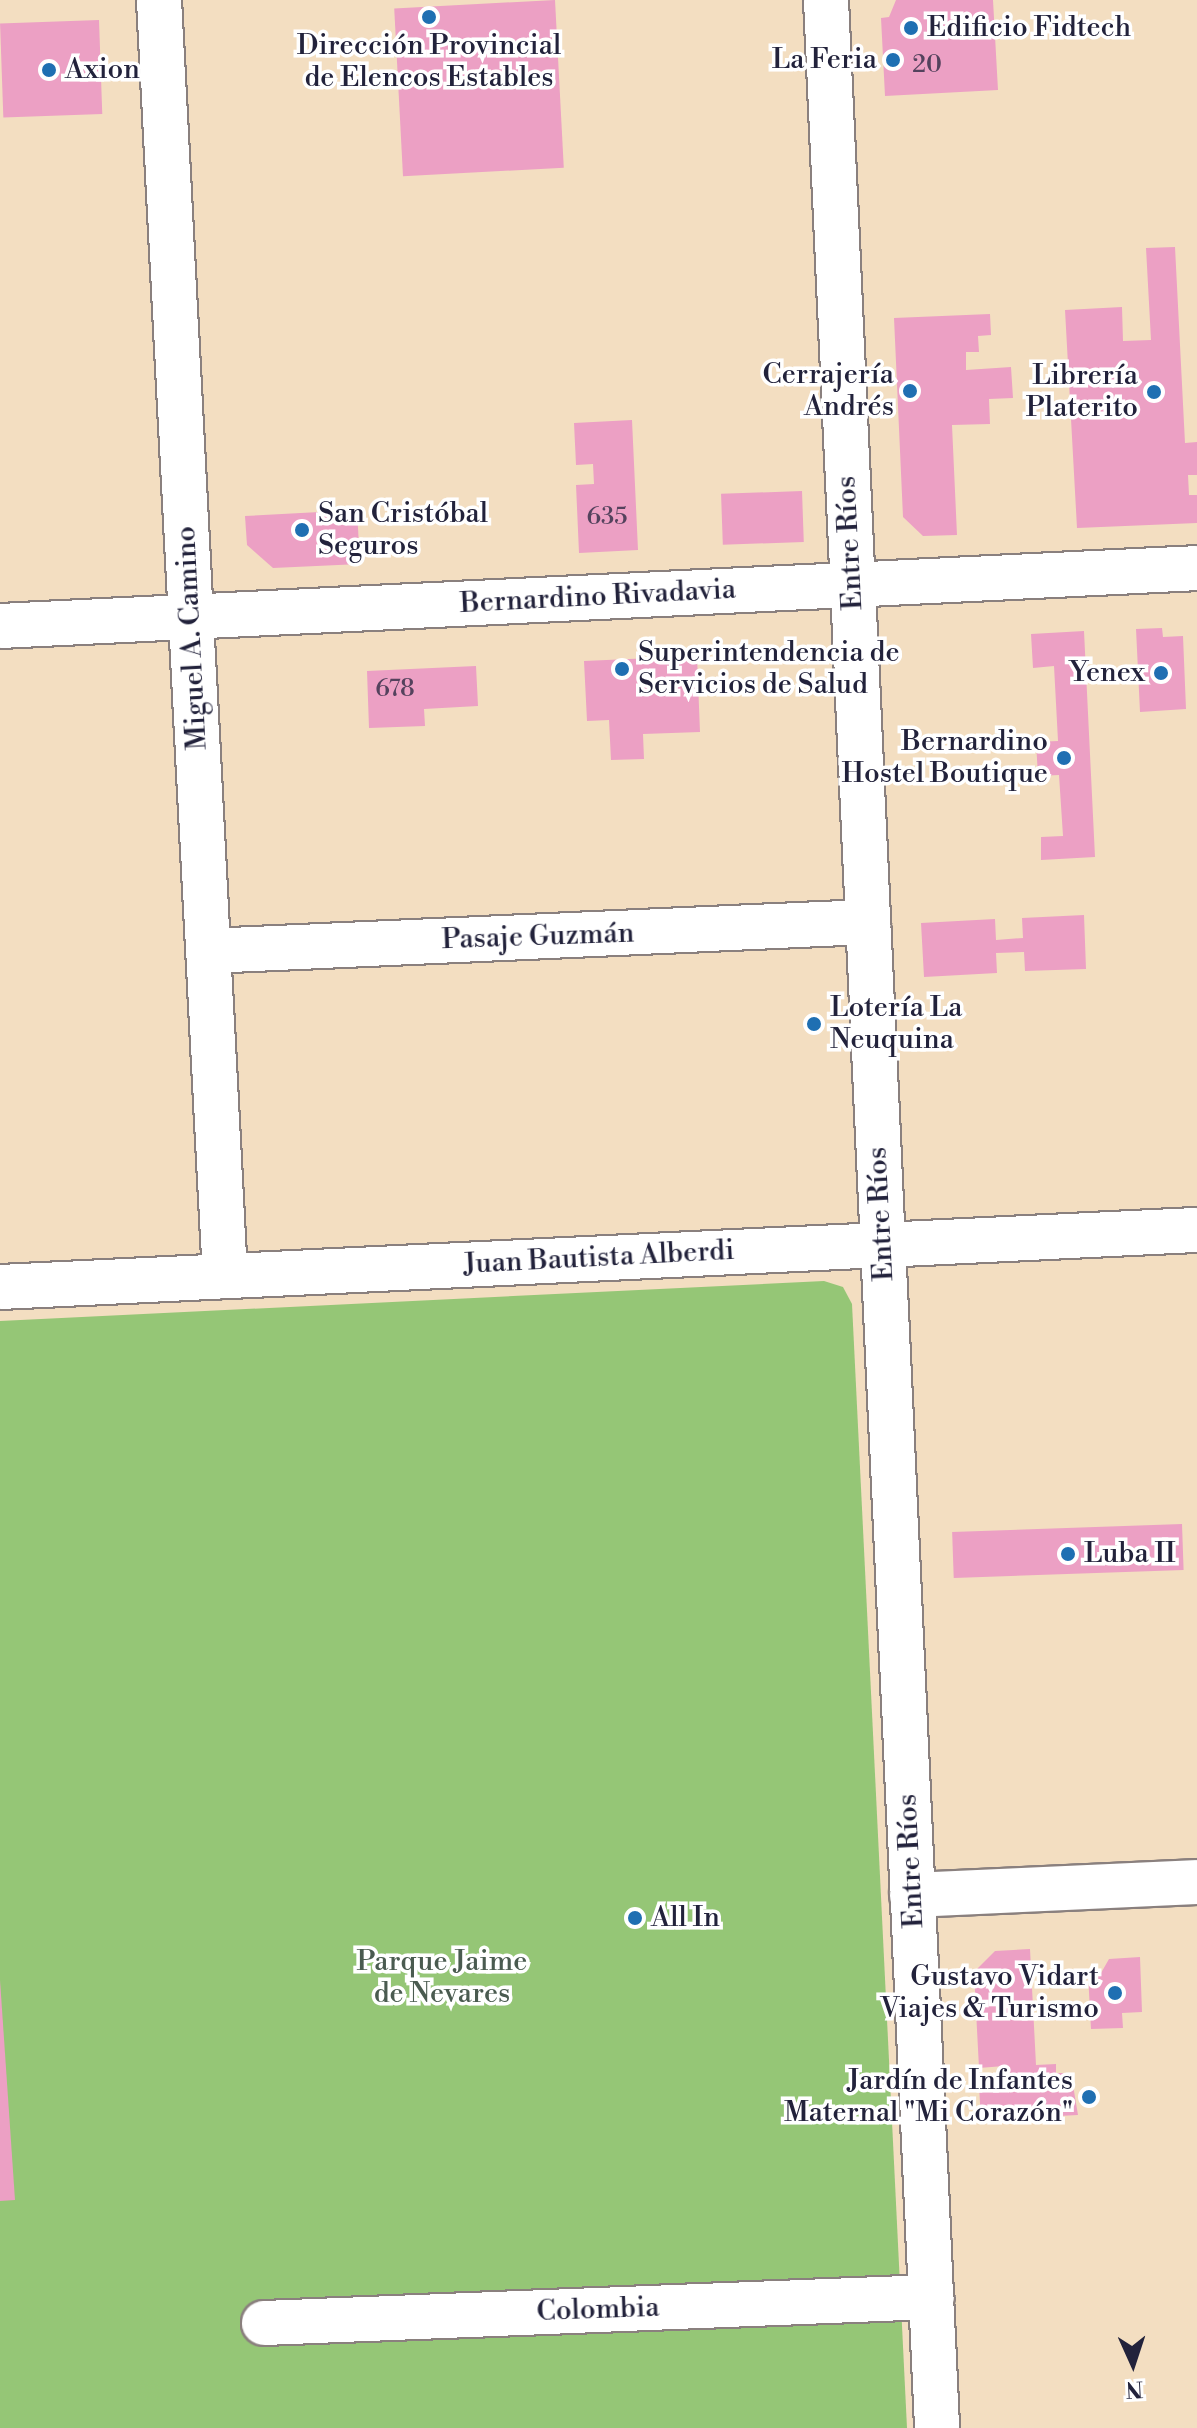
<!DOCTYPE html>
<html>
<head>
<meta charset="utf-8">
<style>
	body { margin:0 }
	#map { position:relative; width:1197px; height:2428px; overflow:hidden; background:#f3dec1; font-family:"Libre Bodoni",serif }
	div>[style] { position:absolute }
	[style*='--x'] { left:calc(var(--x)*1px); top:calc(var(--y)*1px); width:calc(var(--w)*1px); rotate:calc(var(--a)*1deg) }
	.green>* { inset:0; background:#95c676 }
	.building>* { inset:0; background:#eca0c4; transform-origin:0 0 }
	.roads { filter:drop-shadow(2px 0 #8a807e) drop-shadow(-2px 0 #8a807e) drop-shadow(0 2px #8a807e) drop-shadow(0 -2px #8a807e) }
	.minor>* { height:44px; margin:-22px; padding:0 22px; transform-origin:22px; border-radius:22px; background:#fff }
	.tertiary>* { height:44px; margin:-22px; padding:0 22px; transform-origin:22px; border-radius:22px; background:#fff }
	.dots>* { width:22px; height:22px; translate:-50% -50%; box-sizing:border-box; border:4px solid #fff; border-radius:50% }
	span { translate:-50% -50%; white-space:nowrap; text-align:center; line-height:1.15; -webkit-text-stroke:7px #fff; paint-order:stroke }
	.number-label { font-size:24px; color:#54425d }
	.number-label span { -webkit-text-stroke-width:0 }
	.poi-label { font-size:28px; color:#22223b }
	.left { translate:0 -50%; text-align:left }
	.right { translate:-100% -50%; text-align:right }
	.street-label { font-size:28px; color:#22223b }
	.park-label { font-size:28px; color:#4a5b50 }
	.north { position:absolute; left:1093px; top:2324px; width:80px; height:80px; -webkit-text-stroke:6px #fff; paint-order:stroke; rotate:177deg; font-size:22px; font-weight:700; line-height:32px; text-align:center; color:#22223b }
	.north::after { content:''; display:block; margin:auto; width:28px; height:36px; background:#22223b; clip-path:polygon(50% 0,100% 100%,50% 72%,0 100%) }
</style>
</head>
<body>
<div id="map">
	<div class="green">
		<div style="clip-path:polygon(824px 1281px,843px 1287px,852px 1304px,907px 2428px,0 2428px,0 1321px)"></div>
	</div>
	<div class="building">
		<div style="left:555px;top:0;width:168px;height:161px;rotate:87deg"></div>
		<div style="clip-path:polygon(896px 0,993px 0,998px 90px,885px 96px,881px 18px,889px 17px)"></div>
		<div style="left:99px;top:20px;width:94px;height:99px;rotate:88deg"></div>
		<div style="clip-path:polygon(1175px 247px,1185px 443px,1197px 442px,1197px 475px,1188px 475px,1189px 495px,1197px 495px,1197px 523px,1077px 528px,1065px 310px,1122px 307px,1123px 341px,1151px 340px,1146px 248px)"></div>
		<div style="clip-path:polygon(990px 314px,991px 335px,978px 336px,979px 352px,966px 352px,966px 370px,1011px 367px,1013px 398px,989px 399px,990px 424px,952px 425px,957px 535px,923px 536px,903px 517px,894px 318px)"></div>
		<div style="clip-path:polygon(632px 420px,638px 550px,579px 553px,576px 485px,594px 484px,593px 464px,576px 465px,574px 423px)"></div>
		<div style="left:802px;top:491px;width:51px;height:81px;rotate:88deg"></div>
		<div style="clip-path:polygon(357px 510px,360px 564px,273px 568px,247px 545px,245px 516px)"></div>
		<div style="clip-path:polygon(1162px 628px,1163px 637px,1183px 636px,1186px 709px,1140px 712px,1136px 629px)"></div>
		<div style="clip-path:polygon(1084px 631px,1095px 857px,1041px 860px,1041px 837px,1063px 836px,1059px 775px,1038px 776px,1036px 742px,1058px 741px,1054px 666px,1033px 668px,1031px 634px)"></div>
		<div style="clip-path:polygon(697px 656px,700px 732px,643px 734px,644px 759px,611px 760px,609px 720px,587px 721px,584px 661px)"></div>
		<div style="clip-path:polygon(476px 666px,478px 706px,424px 709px,425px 726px,369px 728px,367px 671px)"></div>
		<div style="clip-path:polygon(1084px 915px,1086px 969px,1025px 971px,1024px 952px,996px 953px,997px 973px,924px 977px,921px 923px,995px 919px,996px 940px,1023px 938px,1022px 918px)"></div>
		<div style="left:1182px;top:1524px;width:46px;height:230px;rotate:88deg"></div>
		<div style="clip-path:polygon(1030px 1949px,1036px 2065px,1056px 2064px,1056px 2073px,1071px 2073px,1078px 2115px,981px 2120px,979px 2086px,1005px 2085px,1004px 2066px,979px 2068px,974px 1972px,995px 1951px)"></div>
		<div style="clip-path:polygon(1140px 1957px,1142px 2012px,1122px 2013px,1123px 2028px,1091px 2029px,1088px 1974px,1101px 1973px,1109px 1959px)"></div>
		<div style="clip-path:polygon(0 1980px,15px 2200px,0 2201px)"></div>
	</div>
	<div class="roads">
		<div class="minor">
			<div style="--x:159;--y:0;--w:1278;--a:87.04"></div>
			<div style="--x:0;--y:626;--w:1198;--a:-2.77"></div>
			<div style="--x:208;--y:951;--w:661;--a:-2.52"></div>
			<div style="--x:0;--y:1287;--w:1198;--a:-2.73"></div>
			<div style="--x:264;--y:2323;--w:668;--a:-2.23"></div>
		</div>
		<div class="tertiary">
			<div style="--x:826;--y:0;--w:2431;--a:87.38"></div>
			<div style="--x:912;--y:1895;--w:285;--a:-2.6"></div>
		</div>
	</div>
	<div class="dots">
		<div style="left:429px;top:17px;background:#1f6fb2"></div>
		<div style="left:911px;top:28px;background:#1f6fb2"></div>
		<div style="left:893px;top:60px;background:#1f6fb2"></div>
		<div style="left:49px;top:70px;background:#1f6fb2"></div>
		<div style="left:910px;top:391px;background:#1f6fb2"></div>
		<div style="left:1154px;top:392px;background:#1f6fb2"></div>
		<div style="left:302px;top:530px;background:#1f6fb2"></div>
		<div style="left:622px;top:669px;background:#1f6fb2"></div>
		<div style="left:1161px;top:673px;background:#1f6fb2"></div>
		<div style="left:1064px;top:758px;background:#1f6fb2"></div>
		<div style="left:814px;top:1024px;background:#1f6fb2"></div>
		<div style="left:1068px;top:1554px;background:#1f6fb2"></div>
		<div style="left:635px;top:1918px;background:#1f6fb2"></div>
		<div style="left:1115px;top:1993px;background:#1f6fb2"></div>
		<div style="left:1089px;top:2097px;background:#1f6fb2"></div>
	</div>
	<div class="number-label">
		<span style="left:927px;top:66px">20</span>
		<span style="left:607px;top:518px">635</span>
		<span style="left:395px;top:690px">678</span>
	</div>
	<div class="poi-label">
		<span class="left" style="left:927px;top:28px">Edificio Fidtech</span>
		<span style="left:429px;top:62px">Dirección Provincial<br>de Elencos Estables</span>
		<span class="right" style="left:877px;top:60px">La Feria</span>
		<span class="left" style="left:65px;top:70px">Axion</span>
		<span class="right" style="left:894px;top:391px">Cerrajería<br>Andrés</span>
		<span class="right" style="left:1138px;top:392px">Librería<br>Platerito</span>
		<span class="left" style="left:318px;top:530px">San Cristóbal<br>Seguros</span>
		<span class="left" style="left:638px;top:669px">Superintendencia de<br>Servicios de Salud</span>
		<span class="right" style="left:1145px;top:673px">Yenex</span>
		<span class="right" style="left:1048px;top:758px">Bernardino<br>Hostel Boutique</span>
		<span class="left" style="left:830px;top:1024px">Lotería La<br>Neuquina</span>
		<span class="left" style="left:1084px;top:1554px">Luba II</span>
		<span class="left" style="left:651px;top:1918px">All In</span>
		<span class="right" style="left:1099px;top:1993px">Gustavo Vidart<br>Viajes &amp; Turismo</span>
		<span class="right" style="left:1073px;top:2097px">Jardín de Infantes<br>Maternal "Mi Corazón"</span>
	</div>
	<div class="street-label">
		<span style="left:850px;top:543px;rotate:-93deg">Entre Ríos</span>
		<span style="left:598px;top:597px;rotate:-3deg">Bernardino Rivadavia</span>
		<span style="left:192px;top:638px;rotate:-93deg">Miguel A. Camino</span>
		<span style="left:538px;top:937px;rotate:-2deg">Pasaje Guzmán</span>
		<span style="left:881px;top:1214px;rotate:-93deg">Entre Ríos</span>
		<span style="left:599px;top:1258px;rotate:-3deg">Juan Bautista Alberdi</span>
		<span style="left:911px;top:1861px;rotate:-93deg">Entre Ríos</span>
		<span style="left:598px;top:2310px;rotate:-2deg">Colombia</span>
	</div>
	<div class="park-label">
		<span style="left:442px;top:1978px">Parque Jaime<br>de Nevares</span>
	</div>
	<div class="north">N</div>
</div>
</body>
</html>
